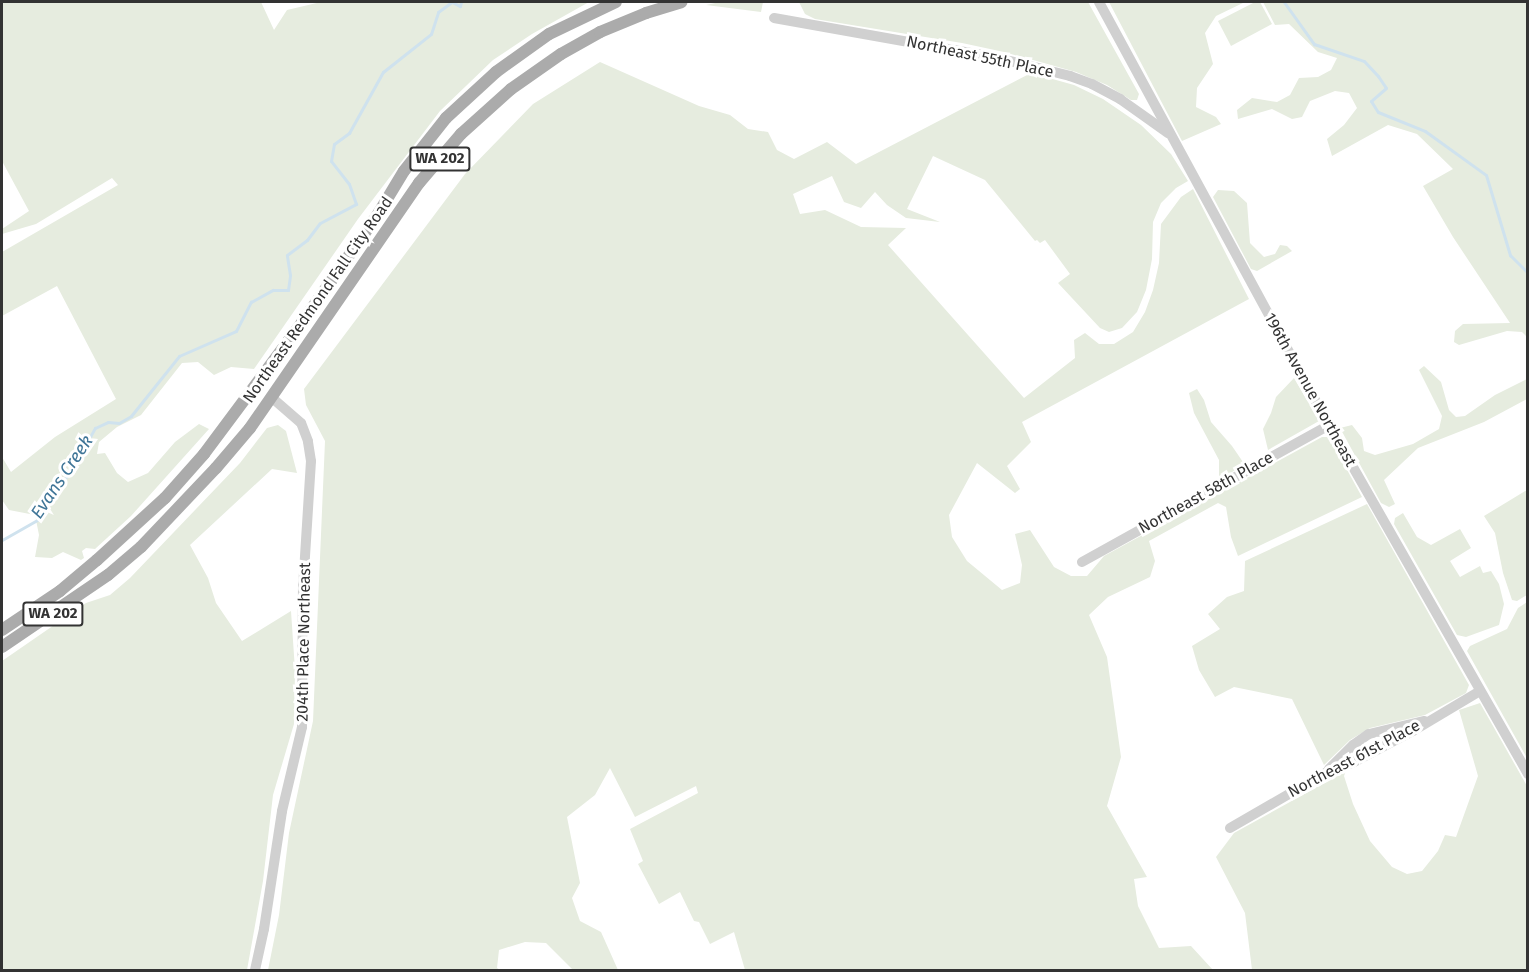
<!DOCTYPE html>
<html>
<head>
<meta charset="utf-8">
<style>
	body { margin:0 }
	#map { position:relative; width:1529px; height:972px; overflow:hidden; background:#fff; font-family:"Fira Sans",sans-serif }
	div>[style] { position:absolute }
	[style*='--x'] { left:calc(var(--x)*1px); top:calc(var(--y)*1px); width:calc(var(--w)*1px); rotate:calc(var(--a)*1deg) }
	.green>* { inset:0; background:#e6ecdf }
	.stream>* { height:3px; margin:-1.5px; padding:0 1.5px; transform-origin:1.5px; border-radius:1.5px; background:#cfe2ee }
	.minor>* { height:10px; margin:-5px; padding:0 5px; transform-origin:5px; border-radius:5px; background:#d0d0d0 }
	.major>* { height:12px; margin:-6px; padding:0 6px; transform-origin:6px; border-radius:6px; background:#ababab }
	span { translate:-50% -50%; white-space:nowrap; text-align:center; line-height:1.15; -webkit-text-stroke:6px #fff; paint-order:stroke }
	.shield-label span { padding:2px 4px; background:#fff; border:2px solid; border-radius:4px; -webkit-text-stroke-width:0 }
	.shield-label { font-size:15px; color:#333; font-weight:700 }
	.street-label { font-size:16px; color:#333 }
	.water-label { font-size:18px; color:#3f7597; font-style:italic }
	.frame { position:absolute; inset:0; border:3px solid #333; pointer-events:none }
</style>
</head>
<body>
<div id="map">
	<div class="green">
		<div style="clip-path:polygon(2px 2px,261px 2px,274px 30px,287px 10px,321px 2px,589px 2px,532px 34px,493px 60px,440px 111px,358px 219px,254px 369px,231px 367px,214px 375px,198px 362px,182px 363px,141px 415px,117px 427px,99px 442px,97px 454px,105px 453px,117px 473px,128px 482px,148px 473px,175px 442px,199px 424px,209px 429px,131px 516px,95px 549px,86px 548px,82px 551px,84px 558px,81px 560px,63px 552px,52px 558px,35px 557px,39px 535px,35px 515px,9px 510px,2px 500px,2px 457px,11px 472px,55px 437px,116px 399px,57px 286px,2px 316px,2px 252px,118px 185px,112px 178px,36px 224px,2px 234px,2px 229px,29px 211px,2px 161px)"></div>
		<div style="clip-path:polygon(720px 2px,763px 2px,761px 12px,706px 5px)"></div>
		<div style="clip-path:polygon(799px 2px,1088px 2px,1139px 94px,1137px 100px,1131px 100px,1107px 85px,1076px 72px,1004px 52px,962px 43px,815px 19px,805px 14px)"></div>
		<div style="clip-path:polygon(1109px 2px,1245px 2px,1216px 16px,1205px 33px,1213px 64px,1197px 88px,1196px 107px,1216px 117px,1221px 124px,1182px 141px)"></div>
		<div style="clip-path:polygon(1255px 2px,1260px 2px,1272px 24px,1231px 46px,1218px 21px)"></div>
		<div style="clip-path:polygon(1263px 2px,1527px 2px,1527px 337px,1522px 332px,1507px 331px,1459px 345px,1454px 342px,1455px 331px,1463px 324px,1510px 323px,1453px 237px,1423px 186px,1453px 169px,1417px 134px,1388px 125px,1332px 156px,1327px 139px,1344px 125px,1357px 108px,1349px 93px,1335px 91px,1310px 101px,1302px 117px,1292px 119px,1272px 109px,1238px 119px,1237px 110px,1252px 98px,1277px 102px,1290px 95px,1299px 78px,1318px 77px,1331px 70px,1337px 58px,1318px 52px,1289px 24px,1275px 25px)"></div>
		<div style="clip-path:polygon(600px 62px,699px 106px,730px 115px,748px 129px,768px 132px,777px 150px,794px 159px,827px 142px,856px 164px,1031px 73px,1074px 85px,1103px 99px,1141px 125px,1171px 154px,1188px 181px,1176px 188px,1161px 203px,1153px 222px,1152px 259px,1146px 290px,1137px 312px,1122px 328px,1109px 332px,1100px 328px,1058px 283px,1070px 274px,1045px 240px,1040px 243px,1037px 240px,1035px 241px,985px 180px,933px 156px,907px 209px,940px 222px,906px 218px,887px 205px,875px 192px,861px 208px,844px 202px,832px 176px,793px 194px,800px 214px,825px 210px,861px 227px,906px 228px,888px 245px,1024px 398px,1075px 358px,1074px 340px,1085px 333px,1099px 344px,1114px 344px,1133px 332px,1145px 312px,1153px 290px,1159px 263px,1161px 224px,1181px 197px,1193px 189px,1249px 299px,1022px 422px,1031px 442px,1007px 466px,1020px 489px,1015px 493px,977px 463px,949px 515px,952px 537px,967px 561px,1002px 590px,1020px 583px,1022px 565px,1015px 534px,1030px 530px,1054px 567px,1071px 576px,1087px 576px,1104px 556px,1322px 437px,1329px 437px,1362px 497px,1238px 556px,1231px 537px,1226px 507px,1218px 503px,1149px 541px,1155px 561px,1150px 577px,1108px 597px,1089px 615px,1107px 657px,1121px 757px,1107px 806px,1147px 877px,1134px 879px,1138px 906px,1159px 948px,1191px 946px,1213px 970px,745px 970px,734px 932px,710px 944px,699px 922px,694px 921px,680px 892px,659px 904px,638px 864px,643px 861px,630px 829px,698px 793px,696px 786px,635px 817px,610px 768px,595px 795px,567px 817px,580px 883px,572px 898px,580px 921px,601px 932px,618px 970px,573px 970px,546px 943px,525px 942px,499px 950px,497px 968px,500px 970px,268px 970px,279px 915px,289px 833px,313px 721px,325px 441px,306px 405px,304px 389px,465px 174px,533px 104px)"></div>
		<div style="clip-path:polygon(1218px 190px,1234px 191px,1247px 203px,1250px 243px,1264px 257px,1275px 254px,1280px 245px,1287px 246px,1292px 251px,1257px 271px,1251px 269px,1213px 197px)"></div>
		<div style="clip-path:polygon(1424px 366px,1441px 382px,1449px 410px,1456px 417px,1465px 416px,1495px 395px,1527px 379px,1527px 402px,1527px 399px,1484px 422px,1418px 448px,1384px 480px,1395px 504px,1389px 507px,1381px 503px,1340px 428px,1352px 425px,1362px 438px,1364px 451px,1375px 455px,1413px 444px,1439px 429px,1442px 416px,1419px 370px)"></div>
		<div style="clip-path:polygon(1294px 378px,1319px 421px,1268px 450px,1263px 429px,1271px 413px,1276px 397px)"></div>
		<div style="clip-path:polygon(1197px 389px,1204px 400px,1211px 422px,1232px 446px,1245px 465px,1219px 479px,1219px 460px,1194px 413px,1189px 393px)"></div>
		<div style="clip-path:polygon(278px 425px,286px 431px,297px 473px,272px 469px,190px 545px,208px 578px,216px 603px,242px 641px,291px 611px,295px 670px,294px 724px,273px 795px,263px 881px,247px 970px,2px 970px,2px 661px,86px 603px,110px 595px,130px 578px,240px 463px,267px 428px)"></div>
		<div style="clip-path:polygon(1527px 490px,1527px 595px,1517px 601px,1512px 600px,1503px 573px,1495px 533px,1484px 516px)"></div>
		<div style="clip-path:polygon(1367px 504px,1469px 685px,1466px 693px,1425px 715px,1370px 728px,1350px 740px,1324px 765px,1292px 699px,1234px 687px,1215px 697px,1199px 670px,1192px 646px,1220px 629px,1208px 614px,1227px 597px,1244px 591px,1245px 561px)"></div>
		<div style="clip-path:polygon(1403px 513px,1417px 537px,1431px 545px,1460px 529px,1471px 548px,1450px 561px,1460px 577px,1480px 566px,1483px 573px,1491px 571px,1499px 584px,1504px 604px,1499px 625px,1466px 637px,1457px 635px,1394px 524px,1395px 518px)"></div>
		<div style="clip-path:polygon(1527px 602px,1527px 758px,1467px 651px,1470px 646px,1507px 629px,1518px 608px)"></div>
		<div style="clip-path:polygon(1480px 703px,1527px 786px,1527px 970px,1252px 970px,1245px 913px,1216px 857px,1234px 833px,1346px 771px,1344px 776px,1353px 804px,1370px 841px,1392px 867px,1407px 874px,1422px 871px,1438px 851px,1445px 835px,1456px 837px,1478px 776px,1459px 710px)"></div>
	</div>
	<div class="stream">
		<div style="--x:1284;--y:2;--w:52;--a:54.5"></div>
		<div style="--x:1314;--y:44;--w:53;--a:18.8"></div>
		<div style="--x:1364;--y:61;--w:21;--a:47"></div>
		<div style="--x:1378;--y:76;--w:14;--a:56"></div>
		<div style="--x:1386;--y:88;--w:20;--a:139"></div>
		<div style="--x:1371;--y:101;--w:13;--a:58"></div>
		<div style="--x:1378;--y:112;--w:51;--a:22"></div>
		<div style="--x:1425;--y:131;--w:75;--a:35.8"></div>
		<div style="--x:1486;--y:175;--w:84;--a:73.3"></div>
		<div style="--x:1510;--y:255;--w:25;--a:45"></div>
		<div style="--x:2;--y:540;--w:40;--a:-29.7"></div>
		<div style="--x:37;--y:520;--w:70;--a:-56.1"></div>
		<div style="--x:76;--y:462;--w:39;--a:-61"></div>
		<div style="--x:95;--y:428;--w:14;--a:-25"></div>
		<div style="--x:108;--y:422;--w:11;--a:5"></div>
		<div style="--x:119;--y:423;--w:14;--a:-30"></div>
		<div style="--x:131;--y:416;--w:77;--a:-51.3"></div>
		<div style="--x:179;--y:356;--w:62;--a:-23.7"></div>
		<div style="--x:236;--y:331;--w:33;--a:-63"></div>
		<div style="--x:251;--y:302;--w:25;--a:-29"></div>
		<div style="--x:273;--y:290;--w:15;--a:0"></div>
		<div style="--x:288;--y:290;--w:15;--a:-82"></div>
		<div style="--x:290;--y:275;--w:20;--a:-99"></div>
		<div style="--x:287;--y:255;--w:25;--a:-37"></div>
		<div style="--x:307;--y:240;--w:21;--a:-53"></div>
		<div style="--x:320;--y:223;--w:41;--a:-27.8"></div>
		<div style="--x:356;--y:204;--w:21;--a:-109"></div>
		<div style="--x:349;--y:184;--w:29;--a:-128"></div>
		<div style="--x:331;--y:161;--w:17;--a:-80"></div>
		<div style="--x:334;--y:144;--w:19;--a:-36"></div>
		<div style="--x:349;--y:133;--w:70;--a:-60.9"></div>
		<div style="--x:383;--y:72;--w:61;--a:-38.4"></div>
		<div style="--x:431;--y:34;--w:23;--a:-72"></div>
		<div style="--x:438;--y:12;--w:17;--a:-36"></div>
		<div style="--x:452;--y:2;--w:9;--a:27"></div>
		<div style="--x:460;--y:6;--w:4;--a:-76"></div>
	</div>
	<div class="minor">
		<div style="--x:1099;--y:2;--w:481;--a:61.5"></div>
		<div style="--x:1329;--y:425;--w:402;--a:60.3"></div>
		<div style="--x:774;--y:18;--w:228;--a:10.1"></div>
		<div style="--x:998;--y:58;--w:74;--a:14"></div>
		<div style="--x:1070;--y:76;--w:23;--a:20"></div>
		<div style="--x:1092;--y:84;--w:32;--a:28"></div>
		<div style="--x:1120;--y:99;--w:59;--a:35.3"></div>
		<div style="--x:1082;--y:562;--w:282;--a:-29"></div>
		<div style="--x:1329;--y:769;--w:34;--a:-45"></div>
		<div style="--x:1353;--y:745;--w:19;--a:-35"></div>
		<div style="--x:1369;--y:734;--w:57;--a:-13.3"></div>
		<div style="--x:1230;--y:828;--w:112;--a:-30"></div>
		<div style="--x:1327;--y:772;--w:27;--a:-20"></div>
		<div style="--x:1352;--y:763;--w:69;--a:-27.7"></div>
		<div style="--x:1413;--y:731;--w:78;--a:-30.8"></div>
		<div style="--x:255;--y:970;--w:42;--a:-77.6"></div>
		<div style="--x:264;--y:929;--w:119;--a:-81.3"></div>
		<div style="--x:282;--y:811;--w:86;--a:-76.6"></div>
		<div style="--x:302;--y:727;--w:139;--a:-89.6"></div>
		<div style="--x:303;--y:588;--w:127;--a:-86.4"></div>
		<div style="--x:311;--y:461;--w:20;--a:-99"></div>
		<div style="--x:308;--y:441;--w:19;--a:-111"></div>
		<div style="--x:301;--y:423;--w:40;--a:-139"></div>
	</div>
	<div class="major">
		<div style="--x:2;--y:630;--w:70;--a:-33.9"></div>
		<div style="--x:60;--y:591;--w:48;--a:-40"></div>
		<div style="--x:97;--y:560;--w:92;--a:-42.4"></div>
		<div style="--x:165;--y:498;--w:59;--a:-48.4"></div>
		<div style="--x:204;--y:454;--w:162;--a:-53.3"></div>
		<div style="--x:301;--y:324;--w:134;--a:-55"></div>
		<div style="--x:378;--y:214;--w:50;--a:-58.8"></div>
		<div style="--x:404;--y:171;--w:68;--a:-51.6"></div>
		<div style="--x:446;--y:118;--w:68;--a:-42.6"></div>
		<div style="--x:496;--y:72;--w:65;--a:-35.6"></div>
		<div style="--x:549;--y:34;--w:74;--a:-25.5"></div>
		<div style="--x:2;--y:647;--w:128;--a:-34.2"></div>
		<div style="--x:108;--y:575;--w:43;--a:-40.3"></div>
		<div style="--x:141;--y:547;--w:109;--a:-46.5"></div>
		<div style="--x:216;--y:468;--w:52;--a:-49.6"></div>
		<div style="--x:250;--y:428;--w:298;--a:-55.4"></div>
		<div style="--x:419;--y:183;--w:65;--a:-49.4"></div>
		<div style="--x:461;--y:134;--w:67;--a:-42"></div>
		<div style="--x:511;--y:89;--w:61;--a:-35"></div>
		<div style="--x:561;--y:54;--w:45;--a:-29.4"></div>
		<div style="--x:600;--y:32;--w:50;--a:-22.4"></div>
		<div style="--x:646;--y:13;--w:37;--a:-17"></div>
	</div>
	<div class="shield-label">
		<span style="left:440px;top:159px">WA 202</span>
		<span style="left:53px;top:614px">WA 202</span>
	</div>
	<div class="street-label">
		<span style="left:980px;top:57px;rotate:12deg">Northeast 55th Place</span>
		<span style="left:318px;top:300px;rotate:-55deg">Northeast Redmond Fall City Road</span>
		<span style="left:1310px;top:390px;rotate:61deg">196th Avenue Northeast</span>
		<span style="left:1206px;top:493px;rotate:-29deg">Northeast 58th Place</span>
		<span style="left:304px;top:642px;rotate:-89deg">204th Place Northeast</span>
		<span style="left:1354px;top:759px;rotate:-28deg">Northeast 61st Place</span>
	</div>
	<div class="water-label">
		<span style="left:62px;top:477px;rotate:-56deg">Evans Creek</span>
	</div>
	<div class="frame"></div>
</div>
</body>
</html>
